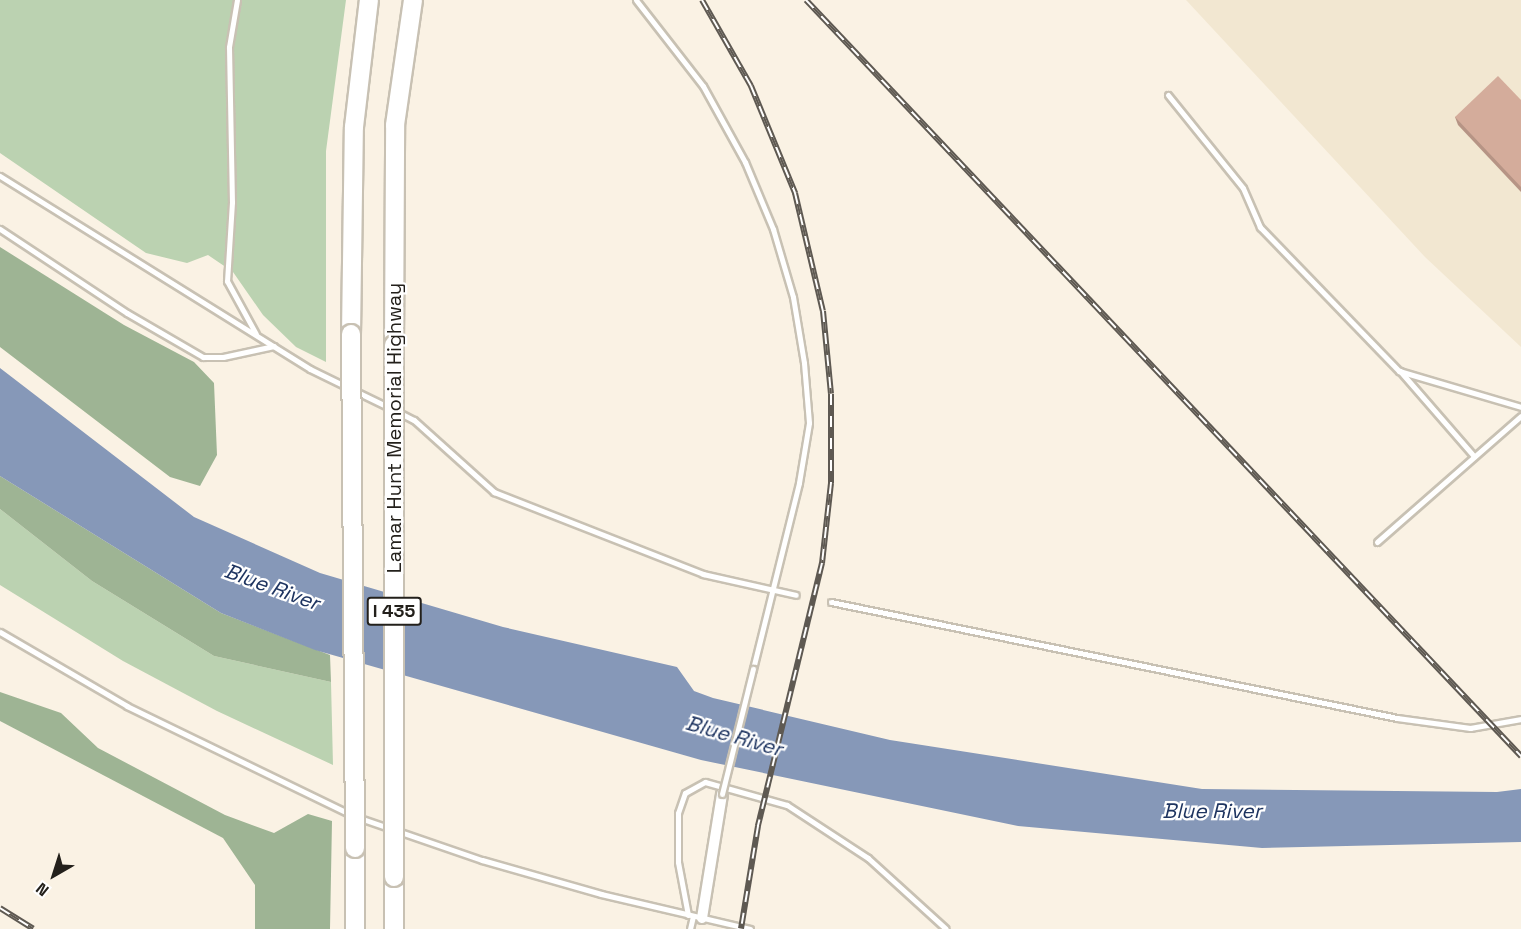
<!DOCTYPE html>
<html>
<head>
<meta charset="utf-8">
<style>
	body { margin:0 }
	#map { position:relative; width:1521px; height:929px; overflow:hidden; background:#faf2e4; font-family:"Space Grotesk",sans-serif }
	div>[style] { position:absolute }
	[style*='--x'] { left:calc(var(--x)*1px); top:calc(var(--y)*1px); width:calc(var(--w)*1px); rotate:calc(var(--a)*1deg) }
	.built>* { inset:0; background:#f2e7d1 }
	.green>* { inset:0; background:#bbd2b1 }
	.forest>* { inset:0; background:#9eb494 }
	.water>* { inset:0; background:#8698b8 }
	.roads { filter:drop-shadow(2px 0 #c8c1b3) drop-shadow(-2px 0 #c8c1b3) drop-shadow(0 2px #c8c1b3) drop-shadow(0 -2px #c8c1b3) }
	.lane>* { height:5px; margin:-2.5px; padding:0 2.5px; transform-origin:2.5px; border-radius:2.5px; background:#fff }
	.street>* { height:10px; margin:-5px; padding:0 5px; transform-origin:5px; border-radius:5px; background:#fff }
	.highway>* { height:18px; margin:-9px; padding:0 9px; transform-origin:9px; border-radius:9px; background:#fff }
	.rail>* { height:6px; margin-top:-3px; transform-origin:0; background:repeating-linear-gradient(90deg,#fff 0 11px,#5e5952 0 22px); box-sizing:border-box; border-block:2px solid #5e5952 }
	.bridges { filter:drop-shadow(2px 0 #c8c1b3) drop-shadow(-2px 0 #c8c1b3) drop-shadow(0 2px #c8c1b3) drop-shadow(0 -2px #c8c1b3) }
	.lane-bridge>* { height:5px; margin:-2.5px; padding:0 2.5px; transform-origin:2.5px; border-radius:2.5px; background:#fff }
	.highway-bridge>* { height:18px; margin:-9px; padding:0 9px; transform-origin:9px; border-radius:9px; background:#fff }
	.wall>* { inset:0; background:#b69485 }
	.building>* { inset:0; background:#d4ac9b }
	span { translate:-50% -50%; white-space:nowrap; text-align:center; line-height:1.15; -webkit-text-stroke:4.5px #fff; paint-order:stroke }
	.shield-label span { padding:2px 4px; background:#fff; border:2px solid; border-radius:4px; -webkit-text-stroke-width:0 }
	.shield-label { font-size:18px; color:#23201b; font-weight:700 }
	.street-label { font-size:20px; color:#23201b }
	.water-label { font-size:21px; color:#1e3460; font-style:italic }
	.north { position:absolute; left:24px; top:845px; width:60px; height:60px; -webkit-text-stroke:4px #fff; paint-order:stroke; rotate:219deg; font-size:16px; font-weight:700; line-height:24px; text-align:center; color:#23201b }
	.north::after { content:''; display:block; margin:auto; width:21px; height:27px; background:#23201b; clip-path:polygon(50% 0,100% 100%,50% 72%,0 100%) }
</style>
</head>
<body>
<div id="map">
	<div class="built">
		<div style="clip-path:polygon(1186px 0,1521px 0,1521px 347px,1425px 257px)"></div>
	</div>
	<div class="green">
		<div style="clip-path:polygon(0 0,346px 0,326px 151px,326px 362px,296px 347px,263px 315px,233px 272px,208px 255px,187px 263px,146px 253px,0 153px)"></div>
		<div style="clip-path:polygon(0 509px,92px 581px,214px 656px,331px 682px,333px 765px,217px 711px,123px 661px,0 585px)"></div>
	</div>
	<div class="forest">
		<div style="clip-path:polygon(0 247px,124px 325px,194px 362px,214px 383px,217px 455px,200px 486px,170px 477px,0 347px)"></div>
		<div style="clip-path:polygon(0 476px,221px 613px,330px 655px,331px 682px,214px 656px,92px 581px,0 509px)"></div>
		<div style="clip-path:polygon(0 692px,61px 713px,98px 748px,225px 815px,274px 833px,308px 814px,332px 821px,330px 929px,255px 929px,255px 885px,223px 838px,0 721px)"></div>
	</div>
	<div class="water">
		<div style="clip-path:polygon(0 368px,194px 517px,320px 573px,503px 627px,677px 667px,694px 691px,713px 698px,890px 740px,1202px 789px,1497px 792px,1521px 789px,1521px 842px,1262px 848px,1018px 826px,701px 760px,315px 650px,221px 613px,0 476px)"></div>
	</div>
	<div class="roads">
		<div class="lane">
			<div style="--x:237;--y:0;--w:48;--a:99.7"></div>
			<div style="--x:229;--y:47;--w:155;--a:88.9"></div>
			<div style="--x:232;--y:202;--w:79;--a:93.6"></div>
			<div style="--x:227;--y:281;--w:60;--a:61.3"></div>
			<div style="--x:636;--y:0;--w:109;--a:52.1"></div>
			<div style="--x:703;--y:86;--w:87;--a:61.1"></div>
			<div style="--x:745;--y:162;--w:73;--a:67.3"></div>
			<div style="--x:773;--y:229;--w:71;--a:73.6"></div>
			<div style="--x:793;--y:297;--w:67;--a:80.5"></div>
			<div style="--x:804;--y:363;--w:60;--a:85.2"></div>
			<div style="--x:809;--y:423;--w:61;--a:99.5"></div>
			<div style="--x:799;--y:483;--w:192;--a:103.9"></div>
			<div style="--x:1168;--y:95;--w:119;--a:51.1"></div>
			<div style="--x:1243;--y:188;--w:43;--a:66.4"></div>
			<div style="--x:1260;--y:227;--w:200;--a:46"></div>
			<div style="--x:1399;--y:371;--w:127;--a:16.4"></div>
			<div style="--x:0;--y:176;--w:365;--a:31.9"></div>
			<div style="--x:310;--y:369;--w:41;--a:25.9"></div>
			<div style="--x:0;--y:229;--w:152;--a:33.5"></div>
			<div style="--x:127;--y:313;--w:88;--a:30.1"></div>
			<div style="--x:203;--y:357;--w:20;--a:0"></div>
			<div style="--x:223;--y:357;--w:52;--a:-12.2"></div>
			<div style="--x:1400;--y:371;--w:113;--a:49"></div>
			<div style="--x:355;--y:391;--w:39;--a:26"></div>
			<div style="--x:398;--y:412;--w:18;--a:27"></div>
			<div style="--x:414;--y:420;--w:108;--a:42"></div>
			<div style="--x:494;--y:492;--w:225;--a:21.4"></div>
			<div style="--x:703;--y:574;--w:95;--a:12.7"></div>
			<div style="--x:1377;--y:542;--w:191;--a:-41.2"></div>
			<div style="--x:831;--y:602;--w:578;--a:11.58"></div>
			<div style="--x:1397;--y:718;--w:74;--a:7.8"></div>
			<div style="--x:1470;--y:728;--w:52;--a:-10"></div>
			<div style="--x:0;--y:632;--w:147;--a:30.2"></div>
			<div style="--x:127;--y:706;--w:249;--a:25.9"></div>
			<div style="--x:351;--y:815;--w:139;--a:19"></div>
			<div style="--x:482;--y:860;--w:124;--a:15.9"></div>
			<div style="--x:601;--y:894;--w:153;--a:13.2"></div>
			<div style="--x:688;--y:915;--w:54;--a:-100.7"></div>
			<div style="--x:678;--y:862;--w:49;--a:-90"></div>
			<div style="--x:678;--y:813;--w:21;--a:-71"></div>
			<div style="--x:685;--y:793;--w:23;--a:-29"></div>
			<div style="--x:705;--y:782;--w:85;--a:15.7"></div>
			<div style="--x:787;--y:805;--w:97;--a:33.2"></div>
			<div style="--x:868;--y:858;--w:105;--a:42.3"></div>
			<div style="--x:690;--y:929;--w:13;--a:-77"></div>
		</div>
		<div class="street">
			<div style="--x:702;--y:918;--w:126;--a:-80.8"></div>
		</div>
		<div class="highway">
			<div style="--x:351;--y:334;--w:207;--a:-89.2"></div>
			<div style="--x:354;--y:127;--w:128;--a:-83.3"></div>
			<div style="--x:394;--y:345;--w:220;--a:-89.7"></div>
			<div style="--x:395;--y:125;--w:126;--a:-81.8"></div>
			<div style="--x:394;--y:877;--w:52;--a:90"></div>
			<div style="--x:355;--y:929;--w:81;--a:-90"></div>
		</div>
	</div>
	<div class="rail">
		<div style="--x:702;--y:0;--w:99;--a:60.3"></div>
		<div style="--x:751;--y:86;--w:116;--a:67.6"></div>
		<div style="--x:795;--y:193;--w:121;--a:76.7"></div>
		<div style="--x:823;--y:311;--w:83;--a:84.5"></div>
		<div style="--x:831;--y:394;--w:89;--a:90"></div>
		<div style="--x:831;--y:483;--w:81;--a:96.4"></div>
		<div style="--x:822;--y:563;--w:271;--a:103.7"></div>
		<div style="--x:758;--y:826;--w:104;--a:99.4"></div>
		<div style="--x:806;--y:0;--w:1041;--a:46.6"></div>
		<div style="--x:0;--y:908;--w:39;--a:32"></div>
	</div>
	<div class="bridges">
		<div class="lane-bridge">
			<div style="--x:722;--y:794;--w:129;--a:-76.1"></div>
		</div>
		<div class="highway-bridge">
			<div style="--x:351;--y:334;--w:514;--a:89.55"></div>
			<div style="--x:394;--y:877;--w:532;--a:-90"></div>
		</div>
	</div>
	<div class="wall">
		<div style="clip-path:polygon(1521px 100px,1521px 192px,1458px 125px,1455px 117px)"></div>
	</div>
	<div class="building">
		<div style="clip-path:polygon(1498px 76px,1521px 100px,1521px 187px,1455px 117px)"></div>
	</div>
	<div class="shield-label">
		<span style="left:394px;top:611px">I 435</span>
	</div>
	<div class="street-label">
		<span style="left:394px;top:428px;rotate:-90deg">Lamar Hunt Memorial Highway</span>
	</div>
	<div class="water-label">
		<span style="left:272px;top:587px;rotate:20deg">Blue River</span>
		<span style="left:734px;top:736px;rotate:16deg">Blue River</span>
		<span style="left:1212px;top:811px">Blue River</span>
	</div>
	<div class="north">N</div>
</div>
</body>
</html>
